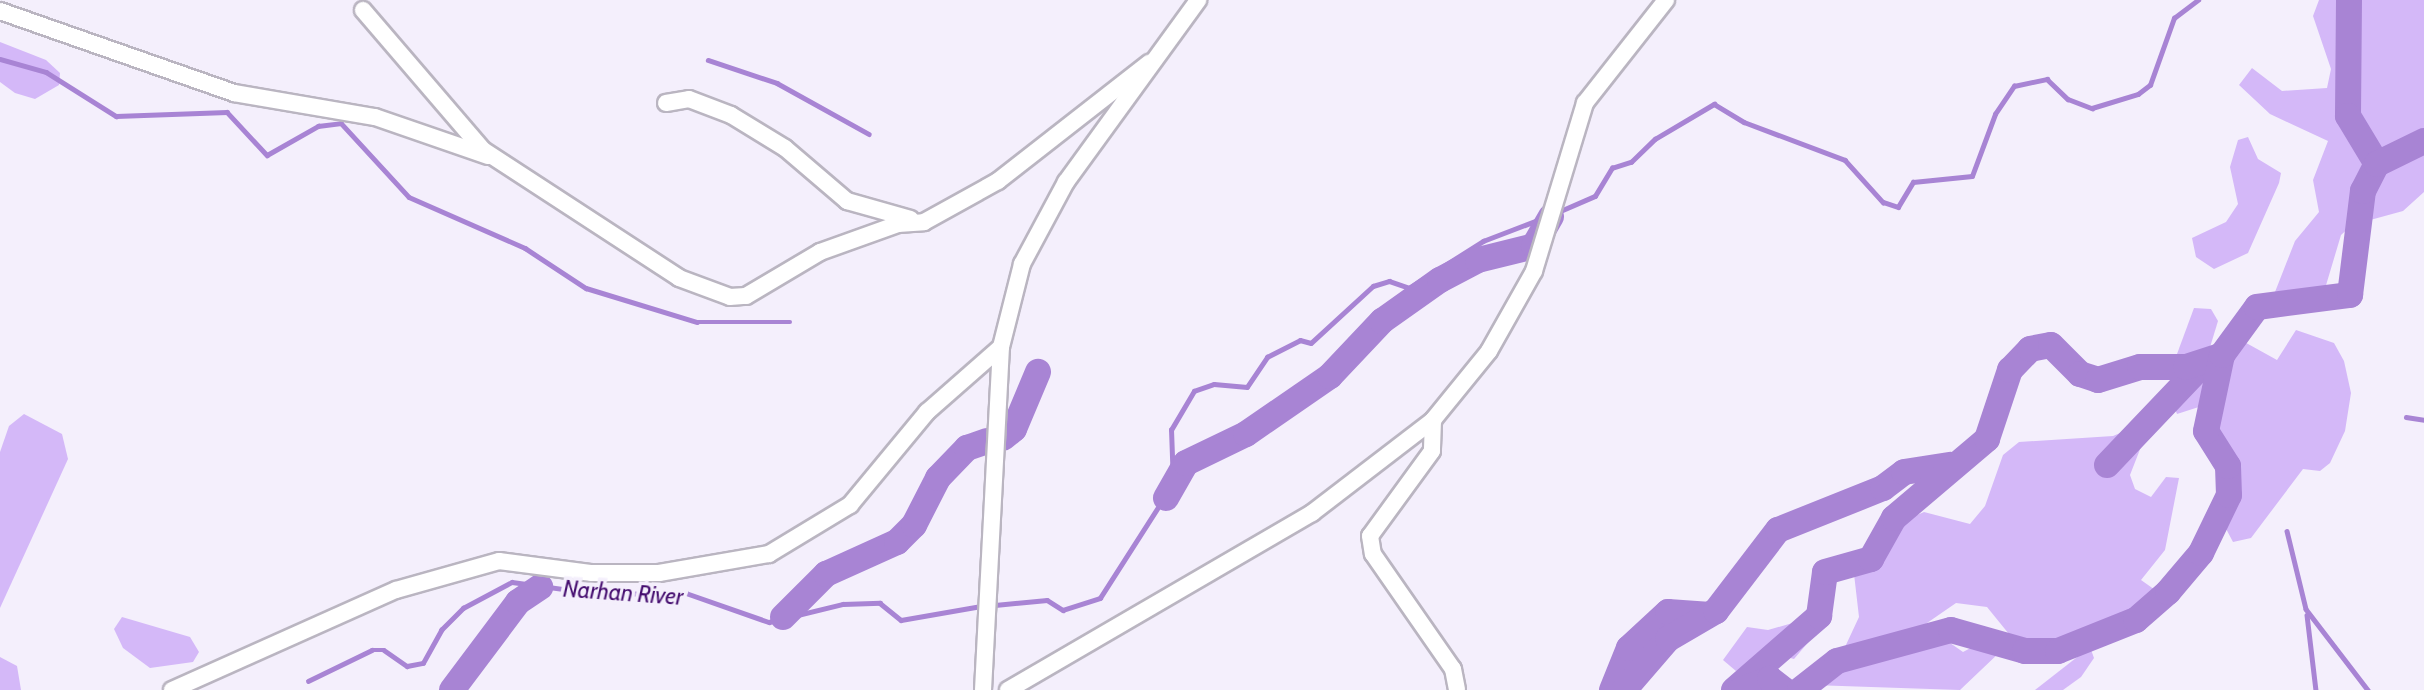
<!DOCTYPE html>
<html>
<head>
<meta charset="utf-8">
<style>
	body { margin:0 }
	#map { position:relative; width:2424px; height:690px; overflow:hidden; background:#f4effc; font-family:Cabin,sans-serif }
	div>[style] { position:absolute }
	[style*='--x'] { left:calc(var(--x)*1px); top:calc(var(--y)*1px); width:calc(var(--w)*1px); rotate:calc(var(--a)*1deg) }
	.green>* { inset:0; background:#d4b8f8 }
	.stream>* { height:4.5px; margin:-2.25px; padding:0 2.25px; transform-origin:2.25px; border-radius:2.25px; background:#a884d4 }
	.river>* { height:26px; margin:-13px; padding:0 13px; transform-origin:13px; border-radius:13px; background:#a884d4 }
	.roads { filter:drop-shadow(2px 0 #bab5c1) drop-shadow(-2px 0 #bab5c1) drop-shadow(0 2px #bab5c1) drop-shadow(0 -2px #bab5c1) }
	.minor>* { height:16px; margin:-8px; padding:0 8px; transform-origin:8px; border-radius:8px; background:#fff }
	span { translate:-50% -50%; white-space:nowrap; text-align:center; line-height:1.15; -webkit-text-stroke:7px #f4effc; paint-order:stroke }
	.water-label { font-size:23px; color:#450d6f; font-style:italic }
</style>
</head>
<body>
<div id="map">
	<div class="green">
		<div style="clip-path:polygon(2319px 0,2424px 0,2424px 192px,2403px 211px,2352px 225px,2341px 235px,2324px 292px,2282px 307px,2275px 292px,2295px 241px,2319px 212px,2313px 180px,2328px 141px,2270px 114px,2239px 85px,2252px 68px,2282px 91px,2327px 88px,2331px 69px,2313px 16px)"></div>
		<div style="clip-path:polygon(0 42px,46px 60px,60px 73px,59px 85px,35px 99px,15px 93px,0 82px)"></div>
		<div style="clip-path:polygon(2248px 137px,2258px 159px,2281px 173px,2279px 183px,2248px 253px,2214px 269px,2196px 257px,2192px 238px,2226px 222px,2238px 204px,2230px 167px,2238px 140px)"></div>
		<div style="clip-path:polygon(2194px 308px,2211px 309px,2218px 321px,2207px 357px,2185px 363px,2177px 354px)"></div>
		<div style="clip-path:polygon(2296px 330px,2334px 343px,2344px 361px,2351px 393px,2345px 431px,2330px 463px,2320px 471px,2303px 469px,2251px 538px,2233px 542px,2223px 523px,2238px 475px,2213px 424px,2228px 353px,2239px 339px,2277px 360px)"></div>
		<div style="clip-path:polygon(2204px 379px,2211px 387px,2205px 405px,2177px 414px,2173px 404px)"></div>
		<div style="clip-path:polygon(24px 414px,62px 434px,68px 459px,0 608px,0 452px,9px 426px)"></div>
		<div style="clip-path:polygon(2137px 426px,2146px 434px,2130px 475px,2135px 489px,2151px 497px,2166px 477px,2179px 478px,2165px 550px,2141px 580px,2158px 592px,2133px 616px,2056px 644px,2013px 639px,1987px 607px,1956px 603px,1914px 632px,1852px 650px,1845px 647px,1859px 617px,1854px 574px,1876px 545px,1898px 534px,1910px 518px,1924px 512px,1970px 524px,1985px 506px,2003px 455px,2019px 442px,2113px 436px)"></div>
		<div style="clip-path:polygon(122px 617px,190px 637px,199px 652px,193px 662px,150px 668px,123px 648px,114px 629px)"></div>
		<div style="clip-path:polygon(1796px 622px,1811px 639px,1794px 659px,1775px 654px,1736px 671px,1723px 660px,1747px 627px,1768px 630px)"></div>
		<div style="clip-path:polygon(1943px 638px,1963px 652px,1984px 641px,2001px 651px,1960px 690px,1812px 685px,1825px 671px,1870px 651px)"></div>
		<div style="clip-path:polygon(2090px 647px,2094px 658px,2081px 677px,2063px 690px,2035px 690px)"></div>
		<div style="clip-path:polygon(0 657px,17px 666px,21px 690px,0 690px)"></div>
	</div>
	<div class="stream">
		<div style="--x:0;--y:59;--w:48;--a:15.8"></div>
		<div style="--x:46;--y:72;--w:83;--a:32.2"></div>
		<div style="--x:116;--y:116;--w:111;--a:-2.1"></div>
		<div style="--x:227;--y:112;--w:59;--a:47.1"></div>
		<div style="--x:267;--y:155;--w:59;--a:-29.6"></div>
		<div style="--x:318;--y:126;--w:23;--a:-7"></div>
		<div style="--x:341;--y:123;--w:100;--a:47.4"></div>
		<div style="--x:409;--y:197;--w:127;--a:23.7"></div>
		<div style="--x:525;--y:248;--w:73;--a:33.3"></div>
		<div style="--x:586;--y:288;--w:116;--a:17"></div>
		<div style="--x:697;--y:322;--w:93;--a:0"></div>
		<div style="--x:708;--y:60;--w:73;--a:18.4"></div>
		<div style="--x:777;--y:83;--w:105;--a:29"></div>
		<div style="--x:1558;--y:212;--w:40;--a:-23.4"></div>
		<div style="--x:1595;--y:196;--w:33;--a:-59"></div>
		<div style="--x:1612;--y:168;--w:20;--a:-18"></div>
		<div style="--x:1631;--y:162;--w:33;--a:-44"></div>
		<div style="--x:1655;--y:139;--w:69;--a:-30.7"></div>
		<div style="--x:1714;--y:104;--w:35;--a:31"></div>
		<div style="--x:1744;--y:122;--w:108;--a:20.6"></div>
		<div style="--x:1845;--y:160;--w:57;--a:47.9"></div>
		<div style="--x:1883;--y:202;--w:16;--a:18"></div>
		<div style="--x:1898;--y:207;--w:29;--a:-59"></div>
		<div style="--x:1913;--y:182;--w:59;--a:-5.8"></div>
		<div style="--x:1972;--y:176;--w:66;--a:-69.6"></div>
		<div style="--x:1995;--y:114;--w:34;--a:-56"></div>
		<div style="--x:2014;--y:86;--w:34;--a:-12"></div>
		<div style="--x:2047;--y:79;--w:29;--a:44"></div>
		<div style="--x:2068;--y:99;--w:26;--a:21"></div>
		<div style="--x:2092;--y:108;--w:48;--a:-16.9"></div>
		<div style="--x:2138;--y:94;--w:15;--a:-37"></div>
		<div style="--x:2150;--y:85;--w:71;--a:-70.3"></div>
		<div style="--x:2174;--y:18;--w:30;--a:-37"></div>
		<div style="--x:2406;--y:417;--w:18;--a:9"></div>
		<div style="--x:2287;--y:531;--w:80;--a:76.3"></div>
		<div style="--x:2306;--y:609;--w:102;--a:52.6"></div>
		<div style="--x:995;--y:605;--w:52;--a:-5.5"></div>
		<div style="--x:1047;--y:600;--w:19;--a:32"></div>
		<div style="--x:1063;--y:610;--w:39;--a:-18"></div>
		<div style="--x:1100;--y:598;--w:135;--a:-57.4"></div>
		<div style="--x:1173;--y:484;--w:54;--a:-92.1"></div>
		<div style="--x:1171;--y:430;--w:45;--a:-59.5"></div>
		<div style="--x:1194;--y:391;--w:21;--a:-19"></div>
		<div style="--x:1214;--y:384;--w:33;--a:5"></div>
		<div style="--x:1247;--y:387;--w:36;--a:-56"></div>
		<div style="--x:1267;--y:357;--w:37;--a:-27"></div>
		<div style="--x:1300;--y:340;--w:11;--a:15"></div>
		<div style="--x:1311;--y:343;--w:84;--a:-42.6"></div>
		<div style="--x:1373;--y:286;--w:17;--a:-17"></div>
		<div style="--x:1389;--y:281;--w:21;--a:19"></div>
		<div style="--x:1409;--y:288;--w:88;--a:-32.4"></div>
		<div style="--x:1483;--y:241;--w:67;--a:-20.9"></div>
		<div style="--x:2307;--y:615;--w:76;--a:83.2"></div>
		<div style="--x:308;--y:681;--w:71;--a:-25.8"></div>
		<div style="--x:372;--y:650;--w:12;--a:0"></div>
		<div style="--x:384;--y:650;--w:28;--a:35"></div>
		<div style="--x:407;--y:666;--w:16;--a:-11"></div>
		<div style="--x:423;--y:663;--w:38;--a:-61"></div>
		<div style="--x:441;--y:630;--w:31;--a:-45"></div>
		<div style="--x:463;--y:608;--w:55;--a:-28"></div>
		<div style="--x:512;--y:582;--w:89;--a:7.8"></div>
		<div style="--x:600;--y:594;--w:86;--a:-0.7"></div>
		<div style="--x:686;--y:593;--w:88;--a:19.3"></div>
		<div style="--x:769;--y:622;--w:76;--a:-13.7"></div>
		<div style="--x:843;--y:604;--w:37;--a:-2"></div>
		<div style="--x:880;--y:603;--w:27;--a:39"></div>
		<div style="--x:901;--y:620;--w:81;--a:-9.9"></div>
	</div>
	<div class="river">
		<div style="--x:2349;--y:0;--w:116;--a:90.5"></div>
		<div style="--x:2348;--y:116;--w:56;--a:58.9"></div>
		<div style="--x:1003;--y:438;--w:14;--a:-39"></div>
		<div style="--x:1014;--y:429;--w:62;--a:-67.2"></div>
		<div style="--x:2107;--y:465;--w:141;--a:-46.4"></div>
		<div style="--x:1166;--y:498;--w:40;--a:-60.3"></div>
		<div style="--x:1186;--y:463;--w:67;--a:-25.8"></div>
		<div style="--x:1246;--y:434;--w:102;--a:-34.6"></div>
		<div style="--x:1330;--y:376;--w:76;--a:-46.6"></div>
		<div style="--x:1382;--y:321;--w:71;--a:-35.3"></div>
		<div style="--x:1440;--y:280;--w:43;--a:-27.8"></div>
		<div style="--x:1478;--y:260;--w:58;--a:-14"></div>
		<div style="--x:1534;--y:246;--w:34;--a:-60"></div>
		<div style="--x:783;--y:617;--w:61;--a:-45"></div>
		<div style="--x:826;--y:574;--w:78;--a:-24.3"></div>
		<div style="--x:897;--y:542;--w:24;--a:-45"></div>
		<div style="--x:914;--y:525;--w:53;--a:-62.9"></div>
		<div style="--x:938;--y:478;--w:42;--a:-46"></div>
		<div style="--x:967;--y:448;--w:21;--a:-19"></div>
		<div style="--x:452;--y:690;--w:110;--a:-53.1"></div>
		<div style="--x:518;--y:602;--w:27;--a:-34"></div>
		<div style="--x:1612;--y:690;--w:45;--a:-68"></div>
		<div style="--x:1629;--y:648;--w:53;--a:-42.7"></div>
		<div style="--x:1668;--y:612;--w:39;--a:4"></div>
		<div style="--x:1624;--y:690;--w:67;--a:-49.2"></div>
		<div style="--x:1668;--y:639;--w:56;--a:-30.3"></div>
		<div style="--x:1716;--y:611;--w:102;--a:-52.6"></div>
		<div style="--x:1778;--y:530;--w:113;--a:-21.8"></div>
		<div style="--x:1883;--y:488;--w:26;--a:-37"></div>
		<div style="--x:1904;--y:472;--w:47;--a:-8.7"></div>
		<div style="--x:1734;--y:690;--w:113;--a:-41"></div>
		<div style="--x:1819;--y:616;--w:44;--a:-82.2"></div>
		<div style="--x:1825;--y:572;--w:48;--a:-15.8"></div>
		<div style="--x:1871;--y:559;--w:47;--a:-60.7"></div>
		<div style="--x:1894;--y:518;--w:122;--a:-40.3"></div>
		<div style="--x:1987;--y:439;--w:73;--a:-71.6"></div>
		<div style="--x:2010;--y:370;--w:29;--a:-46"></div>
		<div style="--x:2030;--y:349;--w:21;--a:-11"></div>
		<div style="--x:2051;--y:345;--w:41;--a:45"></div>
		<div style="--x:2080;--y:374;--w:19;--a:18"></div>
		<div style="--x:2098;--y:380;--w:44;--a:-17.2"></div>
		<div style="--x:2140;--y:367;--w:46;--a:0"></div>
		<div style="--x:2186;--y:367;--w:38;--a:-18"></div>
		<div style="--x:1741;--y:690;--w:31;--a:-21"></div>
		<div style="--x:1770;--y:679;--w:18;--a:38"></div>
		<div style="--x:1800;--y:690;--w:47;--a:-38.1"></div>
		<div style="--x:1837;--y:661;--w:118;--a:-15.2"></div>
		<div style="--x:1951;--y:630;--w:77;--a:15.8"></div>
		<div style="--x:2025;--y:651;--w:33;--a:0"></div>
		<div style="--x:2058;--y:651;--w:84;--a:-21.7"></div>
		<div style="--x:2136;--y:620;--w:43;--a:-41.2"></div>
		<div style="--x:2168;--y:592;--w:51;--a:-49.8"></div>
		<div style="--x:2201;--y:553;--w:64;--a:-64.2"></div>
		<div style="--x:2229;--y:495;--w:29;--a:-92"></div>
		<div style="--x:2228;--y:466;--w:41;--a:-122.2"></div>
		<div style="--x:2206;--y:431;--w:78;--a:-78.1"></div>
		<div style="--x:2222;--y:355;--w:59;--a:-53.9"></div>
		<div style="--x:2257;--y:307;--w:94;--a:-7.4"></div>
		<div style="--x:2350;--y:295;--w:105;--a:-82.9"></div>
		<div style="--x:2363;--y:191;--w:30;--a:-63"></div>
		<div style="--x:2377;--y:164;--w:52;--a:-26.1"></div>
	</div>
	<div class="roads">
		<div class="minor">
			<div style="--x:363;--y:10;--w:184;--a:49.4"></div>
			<div style="--x:483;--y:150;--w:234;--a:33.1"></div>
			<div style="--x:679;--y:278;--w:54;--a:20.4"></div>
			<div style="--x:730;--y:297;--w:16;--a:-4"></div>
			<div style="--x:746;--y:296;--w:86;--a:-30.7"></div>
			<div style="--x:820;--y:252;--w:83;--a:-19.7"></div>
			<div style="--x:898;--y:224;--w:26;--a:-4"></div>
			<div style="--x:924;--y:222;--w:85;--a:-29"></div>
			<div style="--x:998;--y:181;--w:192;--a:-38"></div>
			<div style="--x:0;--y:11;--w:248;--a:19.3"></div>
			<div style="--x:234;--y:93;--w:143;--a:9.7"></div>
			<div style="--x:375;--y:117;--w:120;--a:19"></div>
			<div style="--x:666;--y:103;--w:23;--a:-10"></div>
			<div style="--x:689;--y:99;--w:45;--a:20.9"></div>
			<div style="--x:731;--y:115;--w:63;--a:31.4"></div>
			<div style="--x:785;--y:148;--w:82;--a:40.5"></div>
			<div style="--x:847;--y:201;--w:66;--a:15.7"></div>
			<div style="--x:1433;--y:420;--w:31;--a:92"></div>
			<div style="--x:1432;--y:451;--w:105;--a:126.1"></div>
			<div style="--x:1370;--y:536;--w:18;--a:81"></div>
			<div style="--x:1373;--y:554;--w:140;--a:55.2"></div>
			<div style="--x:1453;--y:669;--w:21;--a:79"></div>
			<div style="--x:172;--y:690;--w:245;--a:-24.1"></div>
			<div style="--x:396;--y:590;--w:107;--a:-15.7"></div>
			<div style="--x:499;--y:561;--w:94;--a:7.4"></div>
			<div style="--x:592;--y:573;--w:67;--a:0"></div>
			<div style="--x:659;--y:573;--w:112;--a:-9.8"></div>
			<div style="--x:769;--y:554;--w:95;--a:-31.2"></div>
			<div style="--x:850;--y:505;--w:121;--a:-50.4"></div>
			<div style="--x:927;--y:412;--w:98;--a:-41.3"></div>
			<div style="--x:983;--y:690;--w:343;--a:-87"></div>
			<div style="--x:1001;--y:347;--w:86;--a:-75.8"></div>
			<div style="--x:1022;--y:264;--w:93;--a:-61.8"></div>
			<div style="--x:1066;--y:182;--w:225;--a:-54"></div>
			<div style="--x:1008;--y:690;--w:352;--a:-30.2"></div>
			<div style="--x:1312;--y:513;--w:153;--a:-37.5"></div>
			<div style="--x:1433;--y:420;--w:89;--a:-50.9"></div>
			<div style="--x:1489;--y:351;--w:92;--a:-60.6"></div>
			<div style="--x:1534;--y:271;--w:176;--a:-73.1"></div>
			<div style="--x:1585;--y:103;--w:131;--a:-51.8"></div>
		</div>
	</div>
	<div class="water-label">
		<span style="left:623px;top:593px;rotate:4deg">Narhan River</span>
	</div>
</div>
</body>
</html>
